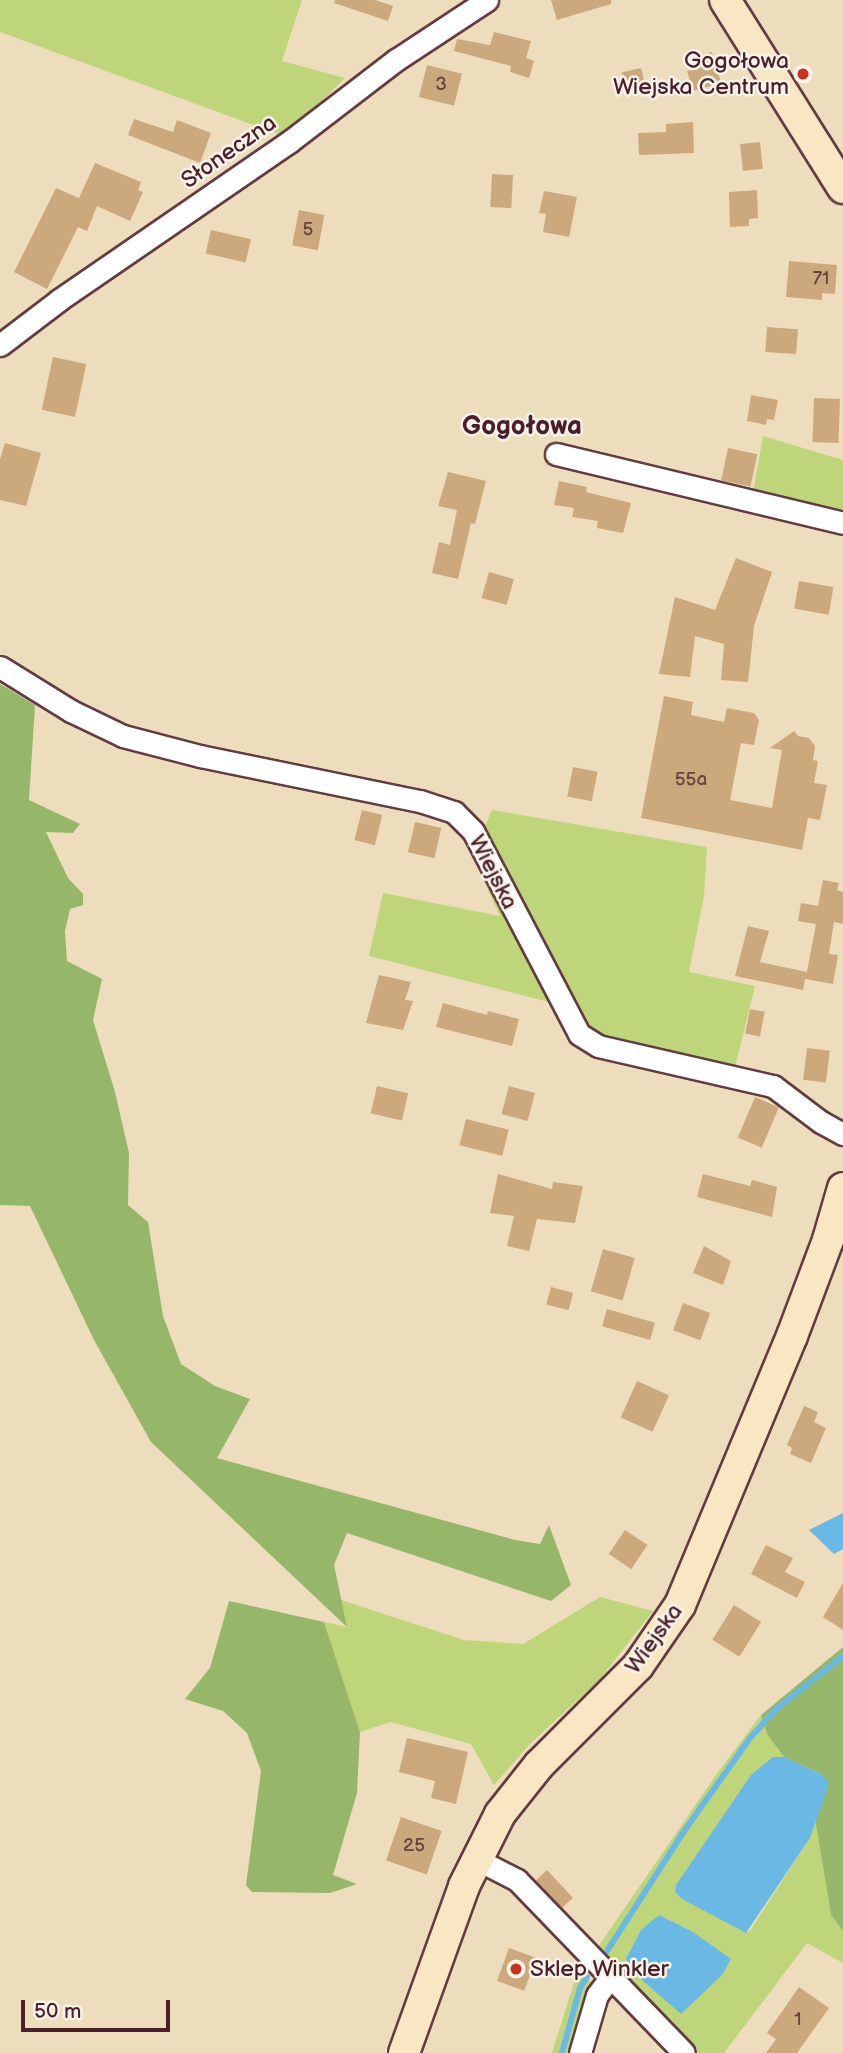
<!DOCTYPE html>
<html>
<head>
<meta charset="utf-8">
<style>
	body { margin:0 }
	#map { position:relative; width:843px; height:2053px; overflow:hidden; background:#eeddbc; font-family:"Balsamiq Sans",sans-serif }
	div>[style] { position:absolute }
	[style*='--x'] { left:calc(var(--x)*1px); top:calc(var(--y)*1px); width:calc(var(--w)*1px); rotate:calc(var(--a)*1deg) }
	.green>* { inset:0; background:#bed579 }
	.forest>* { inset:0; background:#96b669 }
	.water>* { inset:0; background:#6ab9e5 }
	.stream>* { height:6px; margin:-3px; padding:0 3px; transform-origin:3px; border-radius:3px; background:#6ab9e5 }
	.building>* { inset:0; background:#cca87d; transform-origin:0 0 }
	.roads { filter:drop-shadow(2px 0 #633c41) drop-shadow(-2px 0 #633c41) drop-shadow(0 2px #633c41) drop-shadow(0 -2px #633c41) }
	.street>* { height:21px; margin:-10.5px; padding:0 10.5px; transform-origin:10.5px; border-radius:10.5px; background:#fff }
	.secondary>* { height:30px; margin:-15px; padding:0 15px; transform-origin:15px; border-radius:15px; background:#f9e7c3 }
	.dots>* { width:19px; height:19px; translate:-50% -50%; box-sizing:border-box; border:4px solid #f7f3e8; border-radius:50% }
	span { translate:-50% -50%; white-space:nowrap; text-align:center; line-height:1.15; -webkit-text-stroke:5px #f7f3e8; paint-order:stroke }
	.number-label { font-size:19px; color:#6a4140 }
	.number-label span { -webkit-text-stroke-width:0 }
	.poi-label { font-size:23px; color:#4a1f2b }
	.right { translate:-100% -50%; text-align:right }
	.left { translate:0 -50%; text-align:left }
	.street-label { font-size:23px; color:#4a1f2b }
	.quarter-label { font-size:26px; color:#4a1f2b; font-weight:700 }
	.scale { position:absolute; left:21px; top:2000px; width:149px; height:32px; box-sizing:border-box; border:4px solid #4a1f2b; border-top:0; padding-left:9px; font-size:21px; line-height:24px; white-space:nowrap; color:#4a1f2b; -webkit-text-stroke:5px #f7f3e8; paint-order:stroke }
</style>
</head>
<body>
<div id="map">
	<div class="green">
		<div style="clip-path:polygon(0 0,302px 0,282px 61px,345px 78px,286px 137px,0 32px)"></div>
		<div style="clip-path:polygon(763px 436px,843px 460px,843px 516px,753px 493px)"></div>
		<div style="clip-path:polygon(492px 810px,707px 847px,704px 896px,689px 972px,755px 986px,735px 1067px,675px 1070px,584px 1051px,553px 1003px,369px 956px,383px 893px,500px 916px,472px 856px)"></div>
		<div style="clip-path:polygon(600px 1597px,653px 1611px,600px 1679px,529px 1745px,494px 1785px,471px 1744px,391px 1722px,360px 1732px,324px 1622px,347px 1627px,341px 1600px,464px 1640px,523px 1644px)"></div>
		<div style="clip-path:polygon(761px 1715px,767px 1734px,784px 1757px,773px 1757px,675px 1892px,736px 1928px,749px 1932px,810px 1838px,815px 1818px,831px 1915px,843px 1931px,843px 1963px,807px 1943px,724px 2053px,699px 2053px,598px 1947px,718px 1772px)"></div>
		<div style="clip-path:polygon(579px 1967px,594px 1987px,572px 2053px,552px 2053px)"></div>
	</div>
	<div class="forest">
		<div style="clip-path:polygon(0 684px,35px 705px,29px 800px,80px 824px,73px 833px,46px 832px,68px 878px,83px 894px,83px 905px,70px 909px,65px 931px,67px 961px,102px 979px,93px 1020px,115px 1092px,129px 1153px,128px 1205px,148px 1222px,163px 1316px,181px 1364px,215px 1386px,250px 1399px,217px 1458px,515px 1540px,540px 1544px,549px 1525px,571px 1585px,551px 1601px,347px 1533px,334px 1565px,347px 1627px,151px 1442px,94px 1340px,30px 1206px,0 1205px)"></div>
		<div style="clip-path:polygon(229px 1601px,324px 1622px,360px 1732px,357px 1793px,333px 1875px,357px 1884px,330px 1893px,252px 1892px,246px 1885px,261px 1771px,247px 1733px,223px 1711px,185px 1699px,210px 1668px)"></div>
		<div style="clip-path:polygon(843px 1647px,843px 1931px,831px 1915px,815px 1818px,828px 1787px,821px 1774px,784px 1757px,767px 1734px,761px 1715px)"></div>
	</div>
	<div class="water">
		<div style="clip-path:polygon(843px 1513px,843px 1549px,834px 1554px,809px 1530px)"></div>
		<div style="clip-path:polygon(773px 1757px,784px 1757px,821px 1774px,828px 1780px,828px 1787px,810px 1838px,746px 1933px,682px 1899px,675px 1892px,676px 1885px,751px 1775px)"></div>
		<div style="clip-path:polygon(659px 1915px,693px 1932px,731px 1959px,722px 1975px,681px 2014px,643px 1981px,626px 1959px,641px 1930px)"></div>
	</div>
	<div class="stream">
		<div style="--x:607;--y:1951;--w:139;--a:-57.3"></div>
		<div style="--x:682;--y:1834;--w:118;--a:-54.7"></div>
		<div style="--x:750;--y:1738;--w:38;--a:-48"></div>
		<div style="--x:775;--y:1710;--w:87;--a:-38.5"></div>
		<div style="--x:562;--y:2053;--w:67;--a:-74.5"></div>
		<div style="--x:580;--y:1988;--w:13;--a:-58"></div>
	</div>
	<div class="building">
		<div style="clip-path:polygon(335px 0,375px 0,393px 6px,388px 21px,334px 3px)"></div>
		<div style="clip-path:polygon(551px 0,611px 0,611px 4px,557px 20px)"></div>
		<div style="clip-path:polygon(494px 32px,531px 41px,526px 58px,534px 61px,529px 78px,510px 72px,511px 66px,454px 51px,457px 39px,490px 45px)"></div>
		<div style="clip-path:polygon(712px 52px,721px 83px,693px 91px,687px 71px,693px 70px,690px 58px)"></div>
		<div style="left:427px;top:65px;width:36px;height:33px;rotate:14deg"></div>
		<div style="left:641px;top:68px;width:18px;height:20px;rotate:77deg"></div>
		<div style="clip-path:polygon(134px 119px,173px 132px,177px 120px,211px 133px,200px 163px,128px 135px)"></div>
		<div style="clip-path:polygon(693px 122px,694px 153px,639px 155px,638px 133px,666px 132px,666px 124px)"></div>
		<div style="left:760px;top:142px;width:27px;height:20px;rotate:84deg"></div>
		<div style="clip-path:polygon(95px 163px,141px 182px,138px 190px,143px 192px,130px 221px,97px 206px,87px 231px,78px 227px,47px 289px,14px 272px,56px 188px,79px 198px)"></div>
		<div style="left:492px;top:174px;width:21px;height:33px;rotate:3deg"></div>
		<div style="clip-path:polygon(757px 190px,758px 218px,749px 219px,749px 226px,730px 227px,729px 192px)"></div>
		<div style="clip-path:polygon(544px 191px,577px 197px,569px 237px,543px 232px,546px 214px,539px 213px)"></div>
		<div style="left:299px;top:210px;width:26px;height:36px;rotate:11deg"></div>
		<div style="left:211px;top:230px;width:41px;height:24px;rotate:13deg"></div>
		<div style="clip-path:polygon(789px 261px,837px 265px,835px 294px,822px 293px,822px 300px,786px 297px)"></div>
		<div style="left:767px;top:327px;width:31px;height:25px;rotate:4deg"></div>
		<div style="left:53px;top:357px;width:34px;height:54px;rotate:12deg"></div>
		<div style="clip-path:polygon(751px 395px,778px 400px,774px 420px,767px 419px,766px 425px,747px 421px)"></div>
		<div style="left:814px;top:398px;width:26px;height:44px;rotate:2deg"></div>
		<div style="clip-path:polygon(5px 443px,41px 453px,26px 506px,0 500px,0 459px)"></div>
		<div style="left:728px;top:448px;width:30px;height:33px;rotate:12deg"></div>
		<div style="clip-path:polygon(448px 472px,486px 481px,475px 524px,471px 523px,458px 579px,432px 573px,439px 542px,450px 545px,457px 510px,438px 506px)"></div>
		<div style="clip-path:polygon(559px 481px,587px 487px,586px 492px,631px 503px,623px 533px,597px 528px,598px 521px,572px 517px,574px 508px,554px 505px)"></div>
		<div style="clip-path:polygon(736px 558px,772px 572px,754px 626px,748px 682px,721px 680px,724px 644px,695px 636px,690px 677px,659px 674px,675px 597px,715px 610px)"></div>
		<div style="left:489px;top:572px;width:26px;height:27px;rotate:16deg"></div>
		<div style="left:799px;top:581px;width:35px;height:28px;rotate:10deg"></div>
		<div style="clip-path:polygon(664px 696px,693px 702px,691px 715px,724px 722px,727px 708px,754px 713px,759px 720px,754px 745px,741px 743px,730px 800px,772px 808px,782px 750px,770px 748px,794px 731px,798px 736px,809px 738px,815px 746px,813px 760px,818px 761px,814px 783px,827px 785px,820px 820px,808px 818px,802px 850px,641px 818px)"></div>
		<div style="left:573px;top:767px;width:25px;height:30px;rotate:11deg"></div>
		<div style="left:362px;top:810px;width:21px;height:31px;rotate:14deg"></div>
		<div style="left:415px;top:822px;width:27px;height:31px;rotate:13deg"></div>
		<div style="clip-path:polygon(823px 880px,839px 883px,837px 890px,843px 892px,843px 924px,834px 922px,829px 954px,838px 955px,833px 984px,805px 979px,803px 990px,735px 976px,748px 926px,769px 931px,760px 962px,807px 972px,816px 924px,798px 921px,801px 903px,818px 906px)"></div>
		<div style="clip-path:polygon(379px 975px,411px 982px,405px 1000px,413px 1001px,403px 1030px,366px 1023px)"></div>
		<div style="clip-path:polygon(443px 1003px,487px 1015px,488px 1011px,519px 1019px,512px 1046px,436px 1027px)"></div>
		<div style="left:750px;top:1009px;width:15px;height:25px;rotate:11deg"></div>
		<div style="left:807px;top:1048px;width:23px;height:32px;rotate:7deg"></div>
		<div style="left:377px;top:1086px;width:32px;height:28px;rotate:13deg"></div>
		<div style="left:509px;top:1086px;width:27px;height:29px;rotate:15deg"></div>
		<div style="left:755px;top:1097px;width:26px;height:44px;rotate:23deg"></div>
		<div style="left:466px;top:1119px;width:44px;height:27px;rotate:14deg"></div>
		<div style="clip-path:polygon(498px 1174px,552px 1189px,553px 1182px,583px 1186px,575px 1223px,537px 1219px,529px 1251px,507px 1246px,514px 1216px,490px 1213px)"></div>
		<div style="clip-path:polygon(703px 1174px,750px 1186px,752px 1180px,777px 1187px,772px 1217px,697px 1197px)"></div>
		<div style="clip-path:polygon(704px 1246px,731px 1261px,723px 1285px,693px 1273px)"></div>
		<div style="left:603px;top:1249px;width:33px;height:44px;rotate:16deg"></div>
		<div style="left:551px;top:1287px;width:23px;height:18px;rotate:15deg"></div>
		<div style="left:683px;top:1303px;width:29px;height:29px;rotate:20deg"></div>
		<div style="left:607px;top:1309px;width:50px;height:18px;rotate:16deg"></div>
		<div style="left:637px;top:1381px;width:35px;height:40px;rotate:24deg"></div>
		<div style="clip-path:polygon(804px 1406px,818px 1412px,814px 1422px,826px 1428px,811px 1463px,790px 1454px,792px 1448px,787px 1445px)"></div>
		<div style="left:625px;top:1530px;width:27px;height:29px;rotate:34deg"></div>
		<div style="clip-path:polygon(766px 1545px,793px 1558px,785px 1572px,805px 1582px,797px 1598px,751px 1574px)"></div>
		<div style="clip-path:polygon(843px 1583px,843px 1630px,823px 1617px)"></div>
		<div style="left:734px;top:1605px;width:32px;height:41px;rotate:32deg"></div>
		<div style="clip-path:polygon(407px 1738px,468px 1752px,456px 1804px,431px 1798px,435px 1781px,399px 1772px)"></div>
		<div style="left:401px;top:1817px;width:43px;height:46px;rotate:19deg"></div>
		<div style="left:547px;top:1870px;width:38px;height:16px;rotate:47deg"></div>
		<div style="left:509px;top:1948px;width:29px;height:35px;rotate:20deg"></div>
		<div style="clip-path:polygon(799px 1987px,829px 2008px,797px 2053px,766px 2053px,776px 2039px,767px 2033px)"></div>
	</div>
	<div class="roads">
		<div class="street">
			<div style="--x:0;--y:345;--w:74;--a:-37.3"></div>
			<div style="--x:59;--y:300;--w:279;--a:-34.5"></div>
			<div style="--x:289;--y:142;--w:135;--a:-37.5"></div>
			<div style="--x:396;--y:60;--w:109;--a:-33.4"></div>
			<div style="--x:556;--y:454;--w:295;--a:13.5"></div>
			<div style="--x:0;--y:667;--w:84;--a:31.8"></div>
			<div style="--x:71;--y:711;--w:58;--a:25.7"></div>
			<div style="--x:123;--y:736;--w:80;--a:14.6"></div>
			<div style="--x:200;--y:756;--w:225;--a:11.6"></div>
			<div style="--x:420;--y:801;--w:36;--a:18"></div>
			<div style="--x:454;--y:812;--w:27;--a:45"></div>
			<div style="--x:473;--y:831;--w:229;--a:62.4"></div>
			<div style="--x:579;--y:1034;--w:22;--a:32"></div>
			<div style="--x:598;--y:1046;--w:180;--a:12.9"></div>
			<div style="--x:773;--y:1086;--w:60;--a:36.9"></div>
			<div style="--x:821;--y:1122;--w:25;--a:29"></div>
			<div style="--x:476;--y:1859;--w:46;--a:27.1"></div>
			<div style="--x:517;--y:1880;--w:240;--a:46"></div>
			<div style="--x:580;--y:2053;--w:60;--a:-73.7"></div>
			<div style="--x:597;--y:1995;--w:25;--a:-53"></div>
		</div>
		<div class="secondary">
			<div style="--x:725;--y:0;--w:222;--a:57.9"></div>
			<div style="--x:404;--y:2053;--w:177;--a:-70.2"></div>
			<div style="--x:464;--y:1886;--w:80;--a:-63.4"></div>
			<div style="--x:500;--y:1814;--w:63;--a:-51.5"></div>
			<div style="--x:539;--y:1765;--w:140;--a:-45"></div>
			<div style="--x:638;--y:1666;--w:74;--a:-55.5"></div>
			<div style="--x:680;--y:1605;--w:291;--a:-67.4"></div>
			<div style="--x:792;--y:1336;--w:103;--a:-69.4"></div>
			<div style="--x:828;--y:1240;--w:54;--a:-73.9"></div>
		</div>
	</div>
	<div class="dots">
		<div style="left:803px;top:74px;background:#c8321e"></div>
		<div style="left:516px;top:1969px;background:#c8321e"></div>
	</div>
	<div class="number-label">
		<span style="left:441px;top:85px">3</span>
		<span style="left:308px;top:230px">5</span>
		<span style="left:821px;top:279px">71</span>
		<span style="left:691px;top:780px">55a</span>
		<span style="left:414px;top:1846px">25</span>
		<span style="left:798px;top:2020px">1</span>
	</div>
	<div class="poi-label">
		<span class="right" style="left:789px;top:74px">Gogołowa<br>Wiejska Centrum</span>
		<span class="left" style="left:530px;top:1969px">Sklep Winkler</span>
	</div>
	<div class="street-label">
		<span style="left:229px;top:152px;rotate:-35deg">Słoneczna</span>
		<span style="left:493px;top:872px;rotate:63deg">Wiejska</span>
		<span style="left:654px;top:1639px;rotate:-54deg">Wiejska</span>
	</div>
	<div class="quarter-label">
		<span style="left:522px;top:427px">Gogołowa</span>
	</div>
	<div class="scale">50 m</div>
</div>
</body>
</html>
